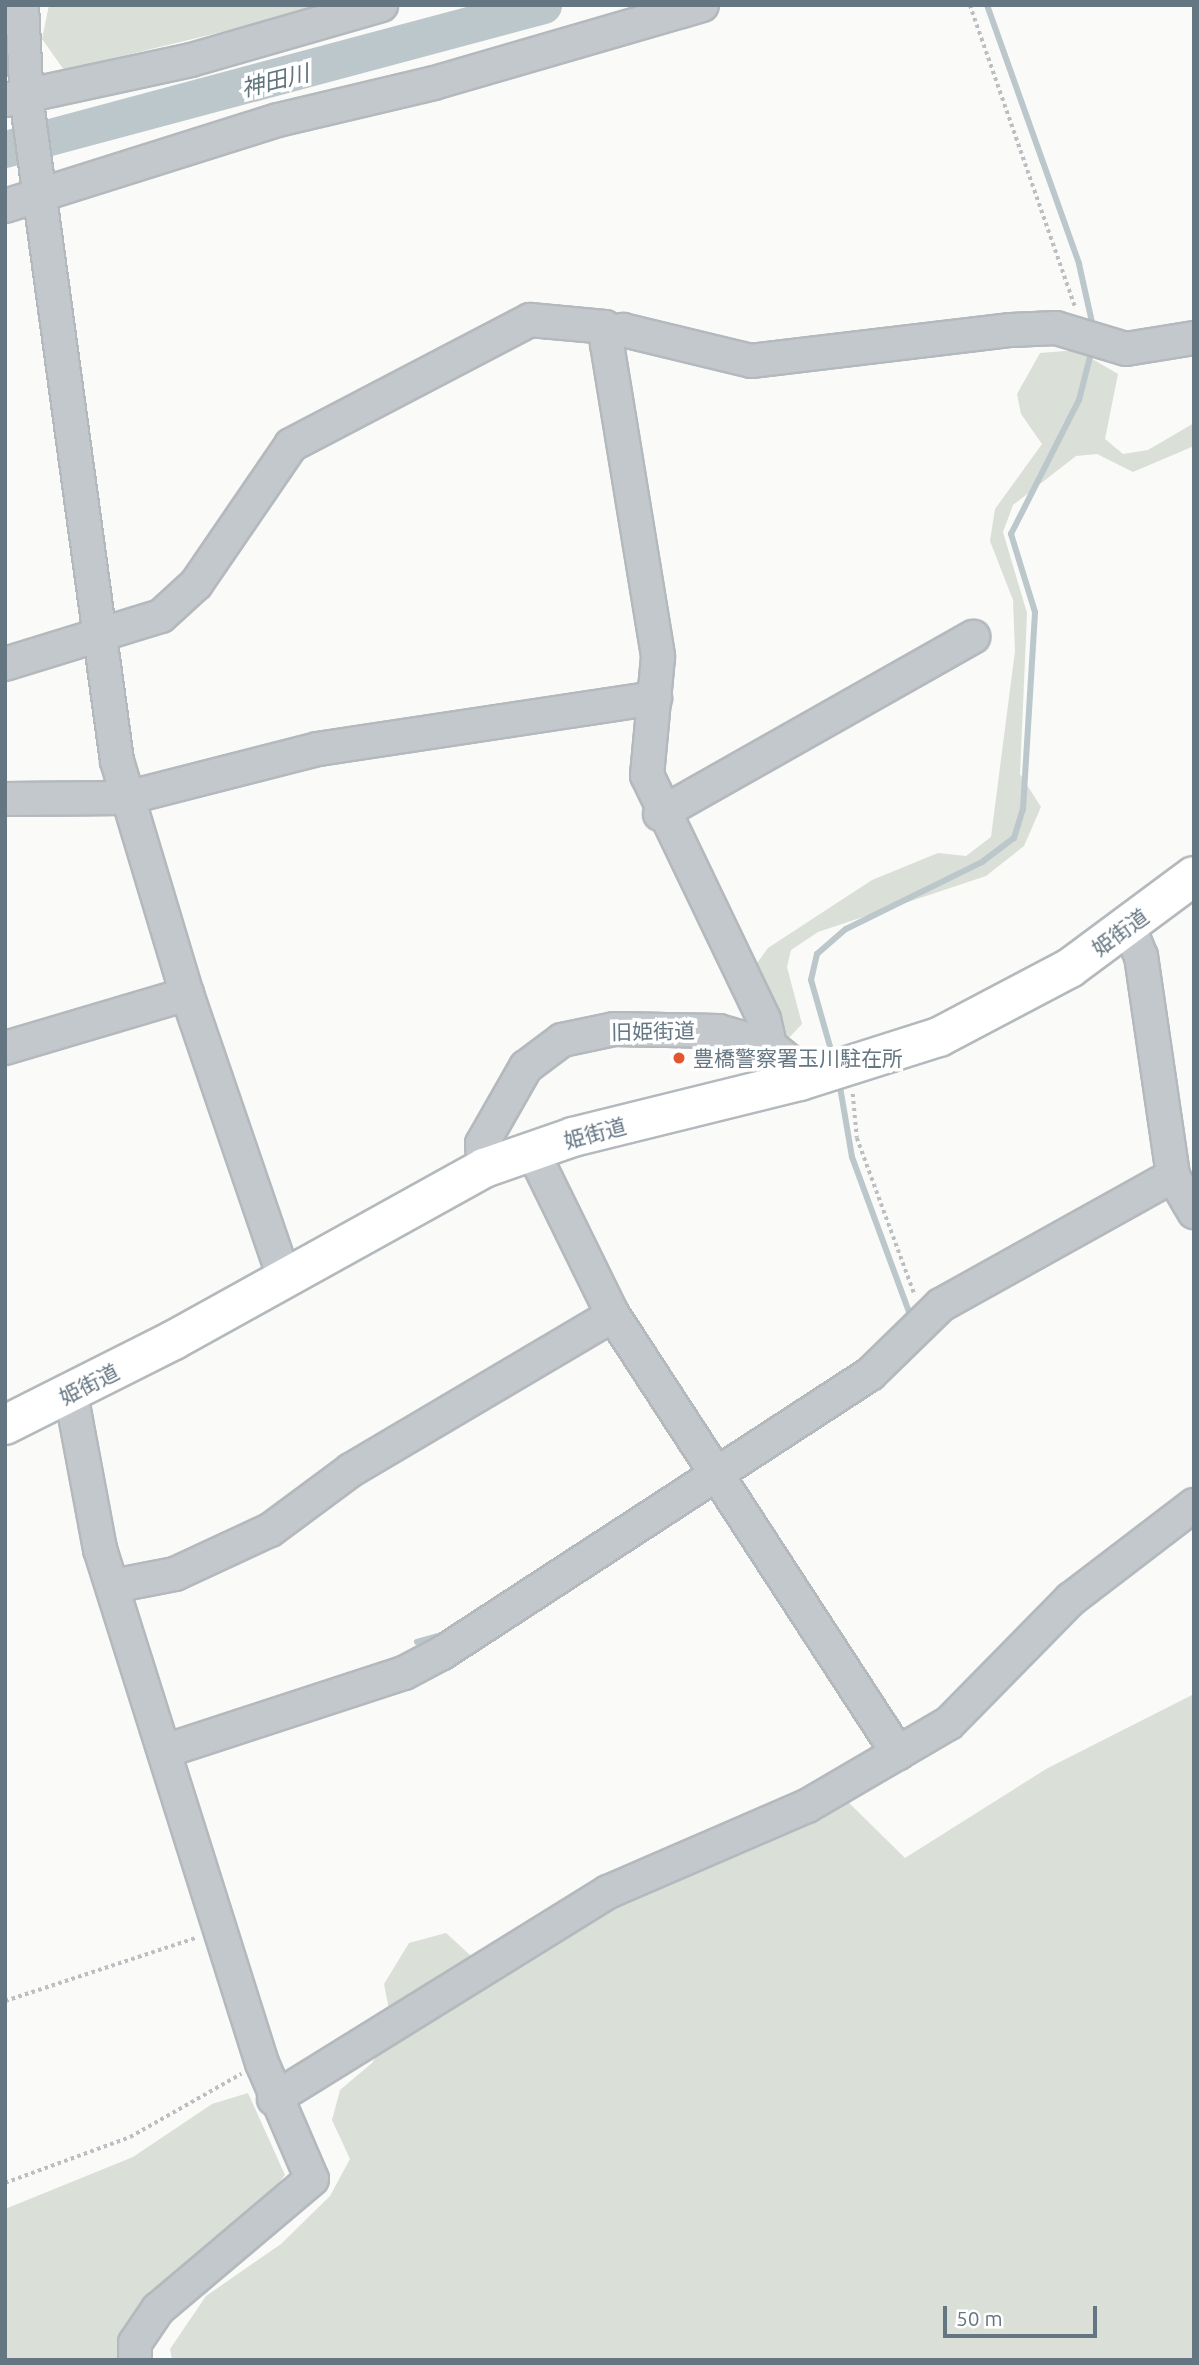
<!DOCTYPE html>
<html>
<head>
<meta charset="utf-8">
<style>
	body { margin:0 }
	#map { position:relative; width:1199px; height:2365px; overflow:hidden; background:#fafaf8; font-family:Ubuntu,"Noto Sans JP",sans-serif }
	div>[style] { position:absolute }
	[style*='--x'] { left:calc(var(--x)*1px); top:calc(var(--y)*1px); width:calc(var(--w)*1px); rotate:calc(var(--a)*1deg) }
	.green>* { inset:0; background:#dadfd7 }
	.stream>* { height:6px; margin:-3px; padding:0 3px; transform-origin:3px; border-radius:3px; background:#bbc7cb }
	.river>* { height:37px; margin:-18.5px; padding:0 18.5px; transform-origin:18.5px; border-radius:18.5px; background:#bbc7cb }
	.path>* { height:3.5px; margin-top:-1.75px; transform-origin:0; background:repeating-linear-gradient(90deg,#bbbfc2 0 3.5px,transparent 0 7px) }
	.roads { filter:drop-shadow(2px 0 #b4b9bd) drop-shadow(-2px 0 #b4b9bd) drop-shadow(0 2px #b4b9bd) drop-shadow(0 -2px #b4b9bd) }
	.minor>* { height:32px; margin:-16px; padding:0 16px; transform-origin:16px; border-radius:16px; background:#c3c8cc }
	.highway>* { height:38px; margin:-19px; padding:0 19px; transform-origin:19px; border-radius:19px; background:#fff }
	.dots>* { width:19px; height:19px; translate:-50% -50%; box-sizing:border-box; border:4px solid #fff; border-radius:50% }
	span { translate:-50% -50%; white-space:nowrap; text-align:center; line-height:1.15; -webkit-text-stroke:7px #fff; paint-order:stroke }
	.street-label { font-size:21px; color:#657683 }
	.poi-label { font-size:21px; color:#657683 }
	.left { translate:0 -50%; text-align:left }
	.water-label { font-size:23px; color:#60757c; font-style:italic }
	.frame { position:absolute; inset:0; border:7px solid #657683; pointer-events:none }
	.scale { position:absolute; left:943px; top:2306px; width:154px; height:32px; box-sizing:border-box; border:4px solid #657683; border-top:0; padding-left:9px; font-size:21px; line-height:24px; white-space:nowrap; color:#657683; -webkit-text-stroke:5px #fff; paint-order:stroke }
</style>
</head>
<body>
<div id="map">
	<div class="green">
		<div style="clip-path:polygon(49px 5px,334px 5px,64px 70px,42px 39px)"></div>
		<div style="clip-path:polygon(1077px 350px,1118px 374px,1105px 439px,1123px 454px,1148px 450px,1194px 423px,1194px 446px,1133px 472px,1097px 454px,1076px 456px,1013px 505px,1003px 532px,1027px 613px,1020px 774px,1041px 807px,1024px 846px,986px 876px,818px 932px,791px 950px,787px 967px,802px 1024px,787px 1040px,775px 1031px,752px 970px,768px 948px,872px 880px,938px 853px,966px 856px,991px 837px,1015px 651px,1013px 600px,990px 541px,995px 509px,1042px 444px,1021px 414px,1017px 394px,1040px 353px)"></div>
		<div style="clip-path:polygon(1194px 1694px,1194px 2360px,172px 2360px,170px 2349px,206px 2296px,281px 2244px,330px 2196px,350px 2159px,332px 2120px,340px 2090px,372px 2063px,393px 2030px,384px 1984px,409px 1943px,446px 1933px,492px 1975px,648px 1886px,843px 1797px,905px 1858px,1046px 1769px)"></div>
		<div style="clip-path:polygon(248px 2093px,285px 2175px,137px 2360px,5px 2360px,5px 2209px,133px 2157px,212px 2104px)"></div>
	</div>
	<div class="stream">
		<div style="--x:987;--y:5;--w:275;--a:70.4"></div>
		<div style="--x:1079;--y:264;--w:69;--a:77.4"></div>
		<div style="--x:833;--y:1057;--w:80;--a:-105.9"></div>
		<div style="--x:811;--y:980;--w:27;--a:-77"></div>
		<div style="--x:817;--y:954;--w:38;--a:-41"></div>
		<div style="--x:846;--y:929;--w:152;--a:-26.2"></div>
		<div style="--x:982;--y:862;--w:40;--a:-37"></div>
		<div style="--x:1014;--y:838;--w:30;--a:-73"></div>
		<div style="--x:1023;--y:809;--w:197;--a:-86.5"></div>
		<div style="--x:1035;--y:612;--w:82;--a:-107.1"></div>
		<div style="--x:1011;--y:534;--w:150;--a:-63.1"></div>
		<div style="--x:1079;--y:400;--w:53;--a:-75.7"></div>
		<div style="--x:839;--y:1081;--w:77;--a:80.3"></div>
		<div style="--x:852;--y:1157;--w:174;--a:69.8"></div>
		<div style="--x:417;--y:1642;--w:25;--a:-16"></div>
	</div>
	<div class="river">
		<div style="--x:5;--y:149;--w:557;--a:-14.98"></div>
	</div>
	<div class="path">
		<div style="--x:970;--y:5;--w:319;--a:70.8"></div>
		<div style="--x:853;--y:1094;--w:44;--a:84.8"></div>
		<div style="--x:857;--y:1138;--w:168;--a:69.8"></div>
		<div style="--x:5;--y:2001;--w:201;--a:-18.3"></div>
		<div style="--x:5;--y:2183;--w:133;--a:-20.2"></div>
		<div style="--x:130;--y:2137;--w:128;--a:-29.6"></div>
	</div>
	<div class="roads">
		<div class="minor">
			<div style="--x:22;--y:5;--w:98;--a:87.1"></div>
			<div style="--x:27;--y:103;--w:664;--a:82.21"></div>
			<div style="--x:117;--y:761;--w:243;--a:73.3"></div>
			<div style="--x:187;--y:994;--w:300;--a:71.1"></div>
			<div style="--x:6;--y:100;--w:189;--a:-12.2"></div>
			<div style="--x:191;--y:60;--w:198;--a:-16.1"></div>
			<div style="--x:5;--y:206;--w:286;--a:-17.5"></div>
			<div style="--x:278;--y:120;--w:160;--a:-13.3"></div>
			<div style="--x:434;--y:83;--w:279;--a:-16.2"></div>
			<div style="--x:613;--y:334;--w:12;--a:121"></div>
			<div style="--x:607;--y:344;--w:317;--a:80.7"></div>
			<div style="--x:658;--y:657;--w:119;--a:95.3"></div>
			<div style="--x:647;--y:775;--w:271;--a:64.4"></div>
			<div style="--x:764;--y:1019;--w:28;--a:77"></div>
			<div style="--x:5;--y:664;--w:163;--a:-17.1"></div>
			<div style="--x:161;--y:616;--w:47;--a:-42.4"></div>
			<div style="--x:196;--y:584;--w:168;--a:-55.6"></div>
			<div style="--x:291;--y:445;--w:270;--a:-27.6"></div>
			<div style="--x:530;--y:320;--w:75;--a:5.3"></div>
			<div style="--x:605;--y:327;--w:11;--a:41"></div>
			<div style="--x:613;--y:334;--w:11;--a:-22"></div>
			<div style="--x:623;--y:330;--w:132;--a:13.6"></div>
			<div style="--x:751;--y:361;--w:262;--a:-6.8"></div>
			<div style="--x:1011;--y:330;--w:45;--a:-2.5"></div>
			<div style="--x:1056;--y:328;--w:73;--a:16.7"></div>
			<div style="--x:1126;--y:349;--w:69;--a:-9.2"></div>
			<div style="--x:5;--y:799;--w:121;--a:-0.5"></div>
			<div style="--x:126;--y:798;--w:198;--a:-14.3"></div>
			<div style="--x:318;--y:749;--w:341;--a:-8.6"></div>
			<div style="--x:660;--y:814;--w:360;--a:-29.5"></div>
			<div style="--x:1129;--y:927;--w:31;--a:68"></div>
			<div style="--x:1141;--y:956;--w:222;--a:81.7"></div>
			<div style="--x:1173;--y:1176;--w:42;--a:59.7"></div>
			<div style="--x:5;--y:1048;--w:190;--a:-16.5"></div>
			<div style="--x:532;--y:1150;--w:184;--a:63.9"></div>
			<div style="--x:613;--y:1315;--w:523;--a:56.95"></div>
			<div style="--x:484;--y:1168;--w:24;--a:-95"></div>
			<div style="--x:482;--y:1144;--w:89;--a:-60.3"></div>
			<div style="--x:526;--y:1067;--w:45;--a:-36.9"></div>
			<div style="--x:562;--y:1040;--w:53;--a:-11.9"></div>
			<div style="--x:614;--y:1029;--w:105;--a:1.1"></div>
			<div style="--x:719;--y:1031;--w:53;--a:16.4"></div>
			<div style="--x:770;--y:1046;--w:27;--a:39"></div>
			<div style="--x:791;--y:1063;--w:20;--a:63"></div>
			<div style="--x:71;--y:1394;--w:158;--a:79.4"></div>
			<div style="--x:100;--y:1549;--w:539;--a:72.51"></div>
			<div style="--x:262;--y:2063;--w:126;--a:66.7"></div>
			<div style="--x:312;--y:2179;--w:202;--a:139.8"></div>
			<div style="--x:158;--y:2309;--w:41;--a:124.1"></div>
			<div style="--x:135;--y:2343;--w:17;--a:90"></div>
			<div style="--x:113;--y:1586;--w:63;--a:-11"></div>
			<div style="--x:175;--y:1574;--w:105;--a:-24.9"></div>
			<div style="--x:270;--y:1530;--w:101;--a:-36.5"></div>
			<div style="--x:351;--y:1470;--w:304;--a:-30.6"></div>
			<div style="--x:165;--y:1751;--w:251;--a:-18.1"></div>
			<div style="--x:404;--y:1673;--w:43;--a:-27.8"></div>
			<div style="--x:442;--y:1653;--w:511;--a:-33.1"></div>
			<div style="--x:870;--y:1374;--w:99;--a:-44.2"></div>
			<div style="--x:941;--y:1305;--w:265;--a:-29.1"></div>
			<div style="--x:274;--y:2099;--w:393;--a:-31.8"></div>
			<div style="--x:608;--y:1892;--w:217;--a:-23.4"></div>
			<div style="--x:807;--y:1806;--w:164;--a:-30.3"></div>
			<div style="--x:949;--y:1723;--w:174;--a:-45.5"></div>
			<div style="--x:1071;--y:1599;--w:155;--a:-37.4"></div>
		</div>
		<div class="highway">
			<div style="--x:5;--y:1425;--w:189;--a:-26.7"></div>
			<div style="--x:174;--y:1340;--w:355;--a:-29"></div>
			<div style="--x:484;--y:1168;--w:94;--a:-19.2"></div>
			<div style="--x:573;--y:1137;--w:234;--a:-13.9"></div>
			<div style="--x:800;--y:1081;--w:146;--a:-17.6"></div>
			<div style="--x:939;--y:1037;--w:148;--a:-27.8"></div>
			<div style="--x:1070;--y:968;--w:154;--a:-36.6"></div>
		</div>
	</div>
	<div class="dots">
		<div style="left:679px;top:1058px;background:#e4572e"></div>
	</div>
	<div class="street-label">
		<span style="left:1120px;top:932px;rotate:-36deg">姫街道</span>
		<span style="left:653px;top:1031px;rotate:-1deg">旧姫街道</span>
		<span style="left:595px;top:1133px;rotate:-15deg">姫街道</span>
		<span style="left:89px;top:1384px;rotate:-27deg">姫街道</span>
	</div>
	<div class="poi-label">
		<span class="left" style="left:693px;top:1058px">豊橋警察署玉川駐在所</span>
	</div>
	<div class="water-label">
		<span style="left:275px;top:81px;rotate:-14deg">神田川</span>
	</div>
	<div class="frame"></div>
	<div class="scale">50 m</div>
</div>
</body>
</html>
